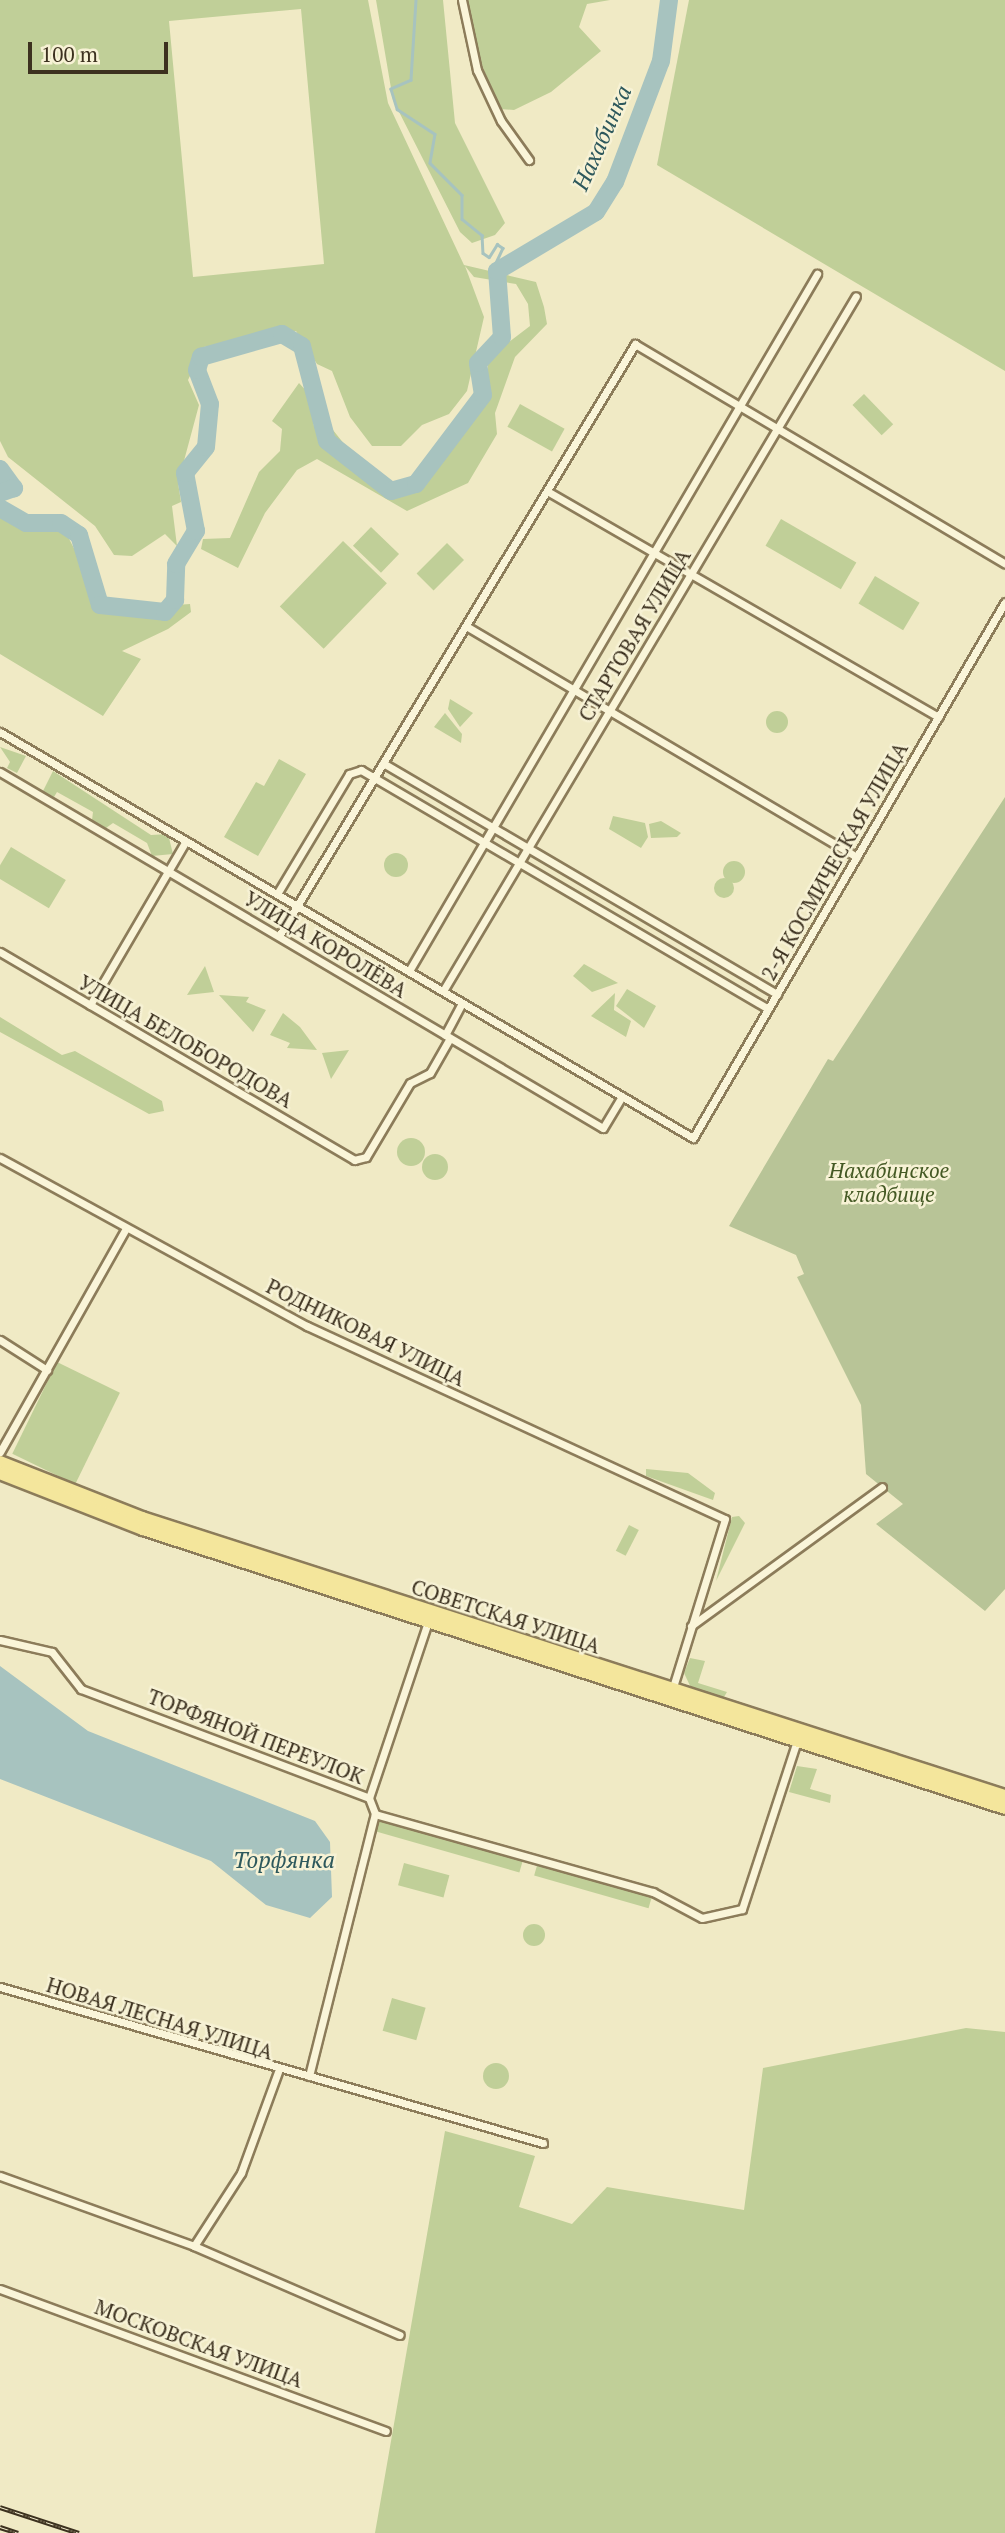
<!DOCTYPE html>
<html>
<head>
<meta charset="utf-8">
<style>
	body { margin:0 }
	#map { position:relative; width:1005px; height:2533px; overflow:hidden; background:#f0eac5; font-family:"PT Serif",serif }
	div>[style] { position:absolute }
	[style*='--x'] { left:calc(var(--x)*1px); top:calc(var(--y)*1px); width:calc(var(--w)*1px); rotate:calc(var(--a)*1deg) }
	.green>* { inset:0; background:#c0cf98; transform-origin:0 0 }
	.round { border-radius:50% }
	.cemetery>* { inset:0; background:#b8c497 }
	.water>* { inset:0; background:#a7c3bf }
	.stream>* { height:2.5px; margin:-1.25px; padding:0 1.25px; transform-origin:1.25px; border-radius:1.25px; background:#a7c3bf }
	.river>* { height:18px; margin:-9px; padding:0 9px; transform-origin:9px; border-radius:9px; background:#a7c3bf }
	.roads { filter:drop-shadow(2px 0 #8c7c5a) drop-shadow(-2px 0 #8c7c5a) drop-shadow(0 2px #8c7c5a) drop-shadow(0 -2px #8c7c5a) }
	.minor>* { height:7px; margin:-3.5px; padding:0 3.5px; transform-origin:3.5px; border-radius:3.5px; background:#faf5d9 }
	.primary>* { height:12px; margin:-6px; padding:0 6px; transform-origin:6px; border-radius:6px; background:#f4e69c }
	.rail>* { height:5px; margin-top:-2.5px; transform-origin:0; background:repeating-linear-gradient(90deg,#f7f2d5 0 8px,#3c311f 0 16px); box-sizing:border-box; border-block:2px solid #3c311f }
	span { translate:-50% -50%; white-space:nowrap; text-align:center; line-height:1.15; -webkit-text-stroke:5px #f7f2d5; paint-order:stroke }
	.street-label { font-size:21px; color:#3c311f }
	.park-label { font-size:21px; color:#445924; font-style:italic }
	.water-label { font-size:23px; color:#2d585c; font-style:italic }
	.scale { position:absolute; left:28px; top:42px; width:140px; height:32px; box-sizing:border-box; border:4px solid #3c311f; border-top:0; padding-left:9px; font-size:21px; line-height:24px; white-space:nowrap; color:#3c311f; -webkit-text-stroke:5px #f7f2d5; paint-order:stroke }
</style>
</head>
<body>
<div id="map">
	<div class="green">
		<div style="clip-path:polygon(evenodd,0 0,368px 0,388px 103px,464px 265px,536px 282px,544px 307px,547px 324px,515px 357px,495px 413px,497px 434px,468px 483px,407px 511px,317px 459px,297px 470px,265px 513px,238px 568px,201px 549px,203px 539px,230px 538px,259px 472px,280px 451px,282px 429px,272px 421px,299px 383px,309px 394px,314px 426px,329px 425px,368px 474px,407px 489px,432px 467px,444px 438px,484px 401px,489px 357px,530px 326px,528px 304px,516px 284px,474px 277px,465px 266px,484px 317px,467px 391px,449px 414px,422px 425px,401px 446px,372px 446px,350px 417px,332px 371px,317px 364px,296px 331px,204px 347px,188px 380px,199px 405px,178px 483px,181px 502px,172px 506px,177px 546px,165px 534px,132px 556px,114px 555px,95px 526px,8px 457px,0 441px,0 0,301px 9px,324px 264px,193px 277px,169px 21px,301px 9px)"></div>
		<div style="clip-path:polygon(376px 0,443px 0,455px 123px,505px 223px,495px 235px,472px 243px,460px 232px,393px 100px)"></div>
		<div style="clip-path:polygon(467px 0,610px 0,587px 4px,579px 27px,601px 51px,551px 92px,514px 110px,500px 109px,479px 58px)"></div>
		<div style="clip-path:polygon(689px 0,1005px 0,1005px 371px,657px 165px)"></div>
		<div style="left:864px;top:394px;width:42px;height:16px;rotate:46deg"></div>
		<div style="left:520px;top:404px;width:51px;height:26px;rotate:29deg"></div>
		<div style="clip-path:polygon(0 515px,66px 533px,106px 610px,190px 604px,191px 612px,168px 629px,122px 651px,141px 659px,103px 716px,0 654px)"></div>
		<div style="left:781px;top:519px;width:87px;height:31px;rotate:30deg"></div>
		<div style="left:371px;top:527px;width:39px;height:26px;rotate:44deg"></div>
		<div style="left:343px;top:541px;width:61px;height:91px;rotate:44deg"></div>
		<div style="left:447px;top:543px;width:24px;height:43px;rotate:45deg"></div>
		<div style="left:875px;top:576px;width:52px;height:32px;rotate:31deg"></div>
		<div style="clip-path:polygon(450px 699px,473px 713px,460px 727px,448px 709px)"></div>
		<div class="round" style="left:766px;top:711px;width:22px;height:22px"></div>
		<div style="clip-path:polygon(445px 713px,462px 734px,461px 743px,434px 727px)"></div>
		<div style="clip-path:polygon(0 747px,26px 756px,17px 773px,7px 768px,10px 762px)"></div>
		<div style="clip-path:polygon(279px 759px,306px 774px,258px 856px,224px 837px,256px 782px,264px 786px)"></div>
		<div style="clip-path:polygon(53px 771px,151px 835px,168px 834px,173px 854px,152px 856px,147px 843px,113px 823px,106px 828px,92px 820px,93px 812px,57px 792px,54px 797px,43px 791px)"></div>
		<div style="clip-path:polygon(613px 816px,645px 823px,648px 837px,641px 848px,609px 829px)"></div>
		<div style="clip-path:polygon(661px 821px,681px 833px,677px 837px,651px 838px,649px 824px)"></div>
		<div style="left:11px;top:847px;width:64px;height:33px;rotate:31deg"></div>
		<div class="round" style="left:384px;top:853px;width:24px;height:24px"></div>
		<div class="round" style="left:723px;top:861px;width:22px;height:22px"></div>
		<div class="round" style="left:714px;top:878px;width:20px;height:20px"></div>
		<div style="clip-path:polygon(584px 964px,618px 983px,592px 992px,573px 976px)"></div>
		<div style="clip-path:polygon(205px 966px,214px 992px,187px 995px)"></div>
		<div style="clip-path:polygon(627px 989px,656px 1006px,644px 1028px,616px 1006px)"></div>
		<div style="clip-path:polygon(615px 993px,614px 1010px,631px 1021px,626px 1037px,591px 1016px)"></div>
		<div style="clip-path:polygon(219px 995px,249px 997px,246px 1002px,266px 1010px,253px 1032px)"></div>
		<div style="clip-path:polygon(283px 1013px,300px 1027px,317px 1050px,287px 1048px,290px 1043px,270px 1035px)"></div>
		<div style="clip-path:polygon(0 1017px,62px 1055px,75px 1051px,162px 1101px,164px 1111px,149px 1114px,0 1032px)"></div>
		<div style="clip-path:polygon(349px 1050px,331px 1079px,322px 1053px)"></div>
		<div class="round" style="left:397px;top:1138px;width:28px;height:28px"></div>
		<div class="round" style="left:422px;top:1154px;width:26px;height:26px"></div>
		<div style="left:57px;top:1362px;width:70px;height:102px;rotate:26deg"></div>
		<div style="clip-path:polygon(646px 1469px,688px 1473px,715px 1493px,713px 1500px,646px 1476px)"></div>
		<div style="clip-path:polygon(739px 1516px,745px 1523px,716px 1581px,732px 1517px)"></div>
		<div style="left:629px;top:1525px;width:11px;height:29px;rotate:27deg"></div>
		<div style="clip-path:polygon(690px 1658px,705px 1661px,698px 1683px,727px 1692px,724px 1697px,692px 1690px,684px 1673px)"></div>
		<div style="clip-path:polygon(797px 1766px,817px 1769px,810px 1789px,831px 1795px,830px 1803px,789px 1792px)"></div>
		<div style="left:380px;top:1818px;width:149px;height:14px;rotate:16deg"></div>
		<div style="left:538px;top:1862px;width:119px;height:14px;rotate:16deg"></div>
		<div style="left:404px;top:1863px;width:47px;height:23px;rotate:15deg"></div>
		<div class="round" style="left:523px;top:1924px;width:22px;height:22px"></div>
		<div style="left:392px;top:1998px;width:35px;height:34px;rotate:16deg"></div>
		<div style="clip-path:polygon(966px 2028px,1005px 2032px,1005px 2533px,375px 2533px,445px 2131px,535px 2156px,519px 2207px,572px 2224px,607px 2187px,744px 2210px,763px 2068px)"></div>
		<div class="round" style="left:483px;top:2063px;width:26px;height:26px"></div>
	</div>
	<div class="cemetery">
		<div style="clip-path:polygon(1005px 797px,1005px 1589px,985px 1611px,876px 1524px,903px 1504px,866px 1474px,861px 1405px,797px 1277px,804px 1274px,796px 1255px,729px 1226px,828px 1059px,833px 1061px)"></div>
	</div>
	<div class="water">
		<div style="clip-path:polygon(0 1666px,88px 1731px,315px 1821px,330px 1842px,332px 1897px,310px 1918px,266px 1905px,211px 1861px,0 1779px)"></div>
	</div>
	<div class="stream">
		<div style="--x:416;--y:0;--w:80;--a:93.6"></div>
		<div style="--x:411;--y:80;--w:22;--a:156"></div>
		<div style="--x:391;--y:89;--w:21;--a:73"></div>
		<div style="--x:397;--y:109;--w:45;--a:33.3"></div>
		<div style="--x:435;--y:134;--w:29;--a:100"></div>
		<div style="--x:430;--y:163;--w:45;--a:45"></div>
		<div style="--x:462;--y:195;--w:24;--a:90"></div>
		<div style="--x:462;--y:219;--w:26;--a:39"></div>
		<div style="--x:482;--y:235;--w:18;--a:87"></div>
		<div style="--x:483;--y:253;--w:7;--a:34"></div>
		<div style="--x:489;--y:257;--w:15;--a:-58"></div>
		<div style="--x:497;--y:244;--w:7;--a:34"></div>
		<div style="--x:503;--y:248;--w:17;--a:115"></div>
		<div style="--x:496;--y:263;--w:6;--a:39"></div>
	</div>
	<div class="river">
		<div style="--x:0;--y:469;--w:24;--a:54"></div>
		<div style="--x:14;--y:488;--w:15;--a:160"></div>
		<div style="--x:0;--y:508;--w:30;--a:30"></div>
		<div style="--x:26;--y:523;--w:35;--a:0"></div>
		<div style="--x:61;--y:523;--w:22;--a:34"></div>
		<div style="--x:79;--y:535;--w:73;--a:73.3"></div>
		<div style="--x:100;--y:605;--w:65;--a:6.1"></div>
		<div style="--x:165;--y:612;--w:16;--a:-50"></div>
		<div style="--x:175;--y:600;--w:36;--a:-88"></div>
		<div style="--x:176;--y:564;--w:39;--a:-59"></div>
		<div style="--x:196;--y:531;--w:59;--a:-100.7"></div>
		<div style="--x:185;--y:473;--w:33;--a:-51"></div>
		<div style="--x:206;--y:447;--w:43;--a:-84.7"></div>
		<div style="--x:210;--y:404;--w:36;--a:-111"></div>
		<div style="--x:197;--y:370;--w:14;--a:-73"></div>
		<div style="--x:201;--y:357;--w:84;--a:-15.9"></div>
		<div style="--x:282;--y:334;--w:23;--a:31"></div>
		<div style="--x:302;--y:346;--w:98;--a:75.3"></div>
		<div style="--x:327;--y:441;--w:81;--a:38"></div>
		<div style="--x:391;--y:491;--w:26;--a:-16"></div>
		<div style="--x:416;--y:484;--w:111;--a:-53"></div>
		<div style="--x:483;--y:395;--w:32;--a:-99"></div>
		<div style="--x:478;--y:363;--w:35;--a:-47"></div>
		<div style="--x:502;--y:337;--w:66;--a:-94.3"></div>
		<div style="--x:497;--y:271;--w:115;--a:-30.8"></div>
		<div style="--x:596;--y:212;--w:36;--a:-58"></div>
		<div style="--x:615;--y:182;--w:129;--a:-69.2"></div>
		<div style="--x:661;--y:61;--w:62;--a:-82.5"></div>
	</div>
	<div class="roads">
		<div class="minor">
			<div style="--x:462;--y:0;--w:72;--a:77.9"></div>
			<div style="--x:477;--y:70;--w:56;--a:64.8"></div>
			<div style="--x:501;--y:121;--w:48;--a:54.3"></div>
			<div style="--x:547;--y:491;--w:452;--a:30"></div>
			<div style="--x:466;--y:626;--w:454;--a:30.6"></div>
			<div style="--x:0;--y:732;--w:803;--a:30.36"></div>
			<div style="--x:693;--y:1138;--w:620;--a:-59.8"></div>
			<div style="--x:383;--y:763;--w:457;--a:30.4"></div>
			<div style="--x:0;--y:772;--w:700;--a:30.56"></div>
			<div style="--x:603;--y:1128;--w:37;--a:-59"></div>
			<div style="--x:277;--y:894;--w:140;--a:-59"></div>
			<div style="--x:349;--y:774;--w:13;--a:-18"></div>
			<div style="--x:361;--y:770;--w:472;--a:30.4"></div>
			<div style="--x:279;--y:936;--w:691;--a:-58.98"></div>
			<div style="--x:635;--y:344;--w:430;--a:30.7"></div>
			<div style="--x:0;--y:952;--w:411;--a:30.4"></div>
			<div style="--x:354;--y:1160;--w:12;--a:-14"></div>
			<div style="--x:366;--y:1157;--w:86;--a:-59.3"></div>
			<div style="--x:410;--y:1083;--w:22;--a:-27"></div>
			<div style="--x:430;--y:1073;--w:40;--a:-60.3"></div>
			<div style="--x:409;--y:971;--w:808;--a:-59.66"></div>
			<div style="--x:443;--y:991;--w:808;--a:-59.28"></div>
			<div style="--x:90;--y:1005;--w:190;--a:-59.7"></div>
			<div style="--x:445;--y:1035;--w:36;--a:-62"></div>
			<div style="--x:0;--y:1158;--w:350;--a:28.7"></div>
			<div style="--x:307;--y:1326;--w:460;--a:24.8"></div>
			<div style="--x:725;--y:1519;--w:179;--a:107.2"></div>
			<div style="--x:0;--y:1340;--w:56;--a:32.6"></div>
			<div style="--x:0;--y:1452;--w:255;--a:-60.6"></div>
			<div style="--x:691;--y:1626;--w:236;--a:-36"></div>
			<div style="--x:0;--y:1640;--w:53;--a:13"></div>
			<div style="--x:52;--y:1652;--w:47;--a:51.9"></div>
			<div style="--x:81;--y:1689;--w:308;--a:20.7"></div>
			<div style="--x:369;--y:1798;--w:17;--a:69"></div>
			<div style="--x:375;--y:1814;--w:289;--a:15.7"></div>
			<div style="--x:653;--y:1892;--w:55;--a:28"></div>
			<div style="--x:702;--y:1918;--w:41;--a:-12.7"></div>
			<div style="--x:742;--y:1909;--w:177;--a:-71.9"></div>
			<div style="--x:369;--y:1798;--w:189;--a:-71.5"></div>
			<div style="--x:0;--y:1987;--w:565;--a:16.03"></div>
			<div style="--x:309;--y:2076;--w:270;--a:-75.9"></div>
			<div style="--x:0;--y:2176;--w:206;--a:19.8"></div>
			<div style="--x:194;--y:2246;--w:224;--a:23.4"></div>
			<div style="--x:194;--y:2246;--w:87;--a:-57.2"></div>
			<div style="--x:241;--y:2173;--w:108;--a:-69.9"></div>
			<div style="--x:0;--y:2289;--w:411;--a:20.2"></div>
		</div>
		<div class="primary">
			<div style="--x:0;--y:1462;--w:153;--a:21.5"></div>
			<div style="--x:142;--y:1518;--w:907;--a:17.86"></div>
			<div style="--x:0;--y:1473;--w:154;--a:21.4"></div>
			<div style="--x:143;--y:1529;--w:906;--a:17.93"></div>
		</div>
	</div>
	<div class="rail">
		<div style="--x:0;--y:2507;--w:83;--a:18.2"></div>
		<div style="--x:0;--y:2527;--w:19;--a:18"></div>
	</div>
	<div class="street-label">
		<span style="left:634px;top:635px;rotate:-59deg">СТАРТОВАЯ УЛИЦА</span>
		<span style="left:834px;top:861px;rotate:-60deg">2-Я КОСМИЧЕСКАЯ УЛИЦА</span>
		<span style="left:326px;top:944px;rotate:31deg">УЛИЦА КОРОЛЁВА</span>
		<span style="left:186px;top:1041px;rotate:30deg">УЛИЦА БЕЛОБОРОДОВА</span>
		<span style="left:366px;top:1332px;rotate:26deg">РОДНИКОВАЯ УЛИЦА</span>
		<span style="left:506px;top:1616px;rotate:18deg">СОВЕТСКАЯ УЛИЦА</span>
		<span style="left:256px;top:1736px;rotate:21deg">ТОРФЯНОЙ ПЕРЕУЛОК</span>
		<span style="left:160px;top:2018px;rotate:17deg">НОВАЯ ЛЕСНАЯ УЛИЦА</span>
		<span style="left:199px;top:2343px;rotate:20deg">МОСКОВСКАЯ УЛИЦА</span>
	</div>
	<div class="park-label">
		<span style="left:889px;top:1182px">Нахабинское<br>кладбище</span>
	</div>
	<div class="water-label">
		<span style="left:602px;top:138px;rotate:-66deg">Нахабинка</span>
		<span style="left:284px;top:1860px">Торфянка</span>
	</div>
	<div class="scale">100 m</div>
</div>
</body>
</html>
